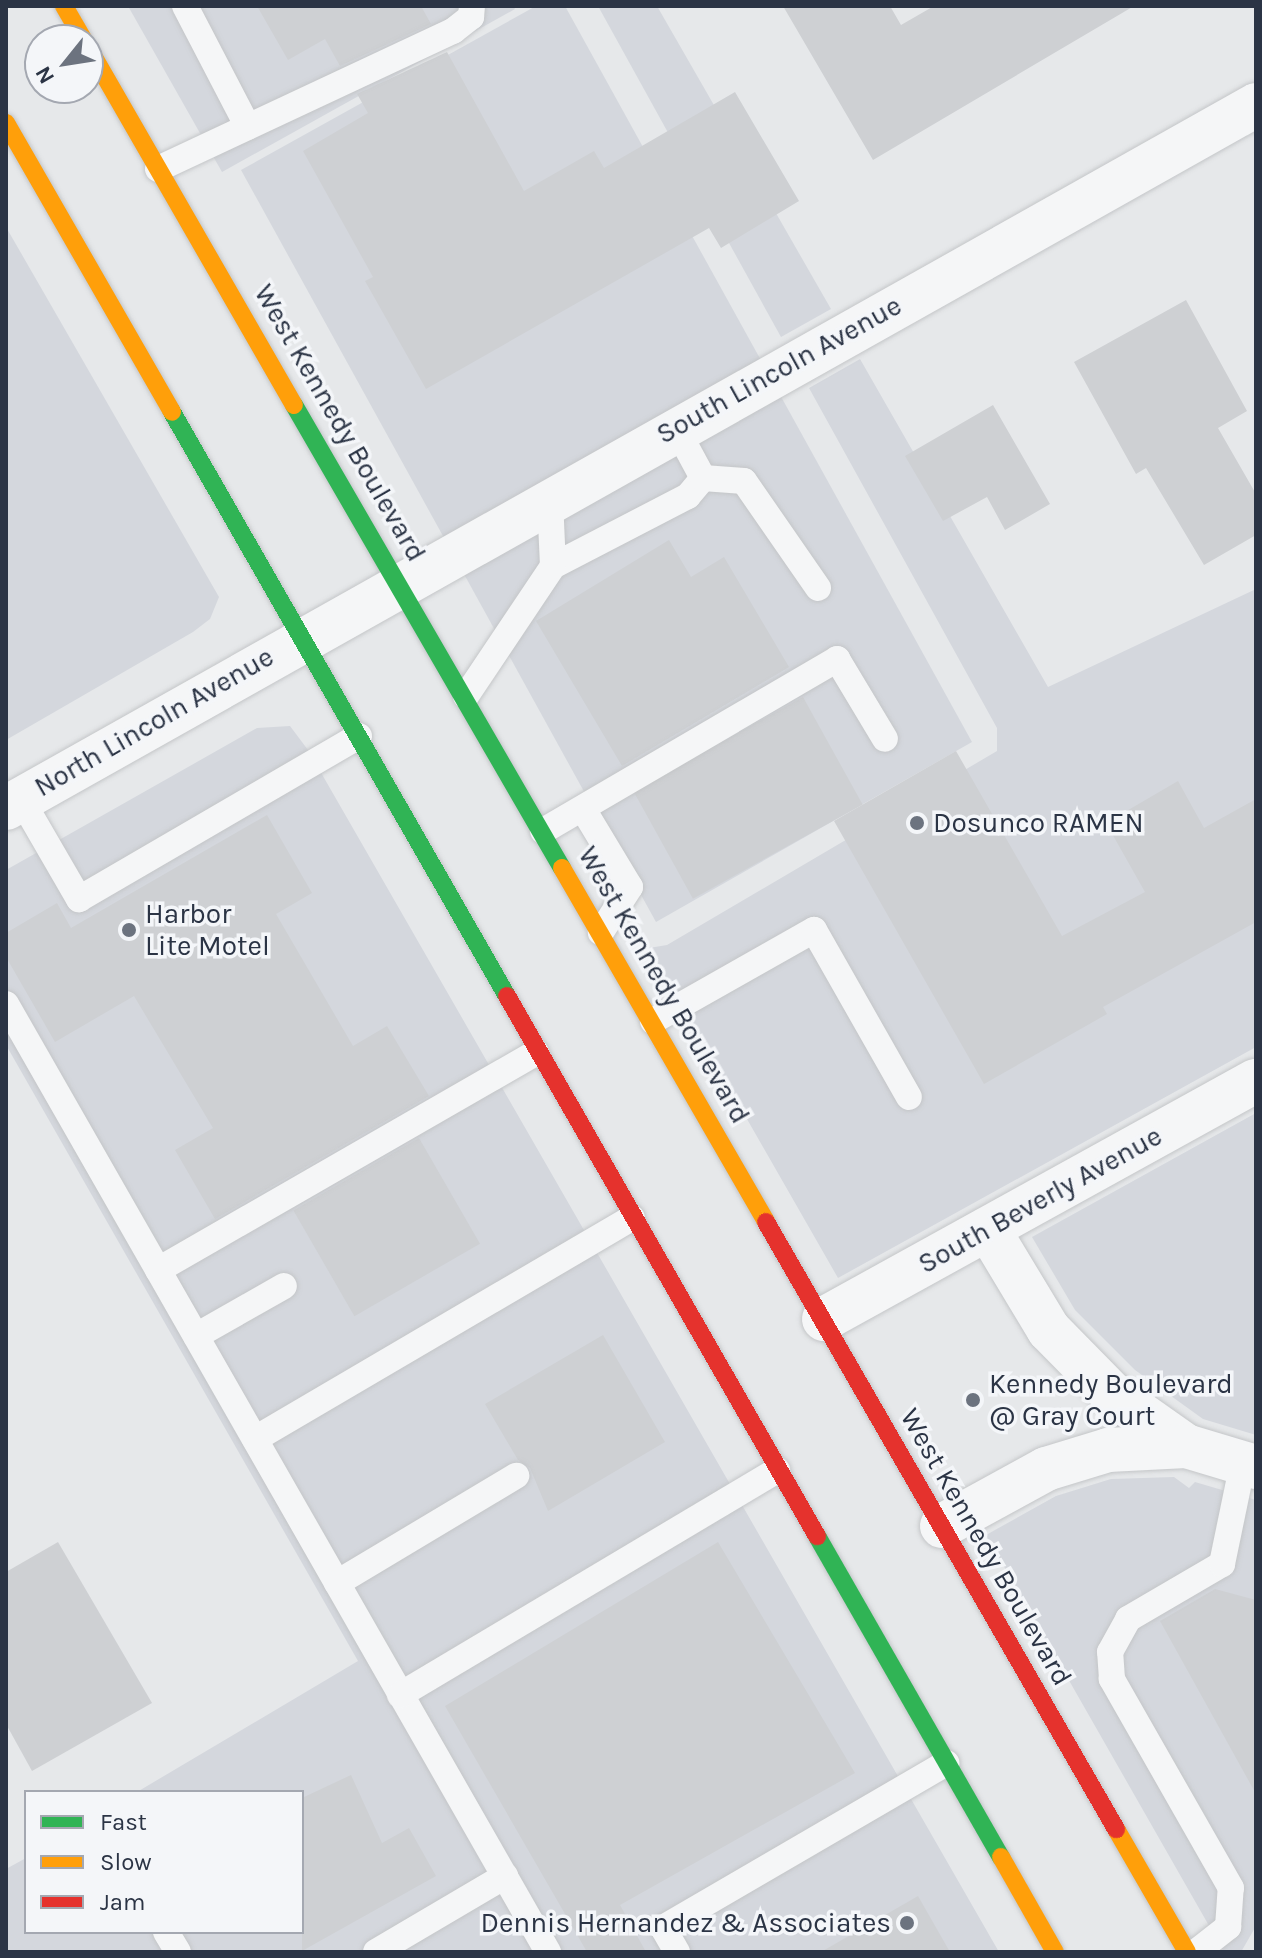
<!DOCTYPE html>
<html>
<head>
<meta charset="utf-8">
<style>
	body { margin:0 }
	#map { position:relative; width:1262px; height:1958px; overflow:hidden; background:#e6e8ea; font-family:Karla,sans-serif }
	div>[style] { position:absolute }
	.built>* { inset:0; background:#d4d7dd }
	.building>* { inset:0; background:#ced0d3; transform-origin:0 0 }
	.roads { filter:drop-shadow(0 0 2px #c4c6c8) drop-shadow(0 0 2px #c4c6c8) }
	.lane>* { height:26px; margin:-13px; padding:0 13px; transform-origin:13px; border-radius:13px; background:#f5f6f7 }
	.street>* { height:44px; margin:-22px; padding:0 22px; transform-origin:22px; border-radius:22px; background:#f5f6f7 }
	.fast>* { height:18px; margin:-9px; padding:0 9px; transform-origin:9px; border-radius:9px; background:#30b455 }
	.slow>* { height:18px; margin:-9px; padding:0 9px; transform-origin:9px; border-radius:9px; background:#ff9f0a }
	.jam>* { height:18px; margin:-9px; padding:0 9px; transform-origin:9px; border-radius:9px; background:#e5322d }
	.dots>* { width:22px; height:22px; translate:-50% -50%; box-sizing:border-box; border:4px solid #f4f6f9; border-radius:50% }
	span { translate:-50% -50%; white-space:nowrap; text-align:center; line-height:1.15; -webkit-text-stroke:7px #f4f6f9; paint-order:stroke }
	.street-label { font-size:28px; color:#2b3445 }
	.poi-label { font-size:28px; color:#2b3445 }
	.left { translate:0 -50%; text-align:left }
	.right { translate:-100% -50%; text-align:right }
	.frame { position:absolute; inset:0; border:8px solid #2b3445; pointer-events:none }
	.legend { position:absolute; left:24px; top:1790px; width:280px; height:144px; box-sizing:border-box; background:#f4f6f9; border:2px solid #a4a8b1; margin:0; padding:10px 14px; list-style:none; font-size:24px; color:#2b3445 }
	.legend li { display:flex; align-items:center; gap:16px; height:40px }
	.legend b { width:40px; border:2px solid #a4a8b1 }
	.north { position:absolute; left:24px; top:24px; width:80px; height:80px; box-sizing:border-box; background:#f4f6f9; border:2px solid #a4a8b1; border-radius:50%; rotate:240deg; font-size:22px; font-weight:700; line-height:32px; text-align:center; color:#2b3445 }
	.north::after { content:''; display:block; margin:auto; width:28px; height:36px; background:#6c737f; clip-path:polygon(50% 0,100% 100%,50% 72%,0 100%) }
</style>
</head>
<body>
<div id="map">
	<div class="built">
		<i style="clip-path:polygon(128px 6px,513px 6px,515px 9px,222px 172px)"></i>
		<i style="clip-path:polygon(536px 6px,565px 6px,972px 742px,656px 922px,241px 170px)"></i>
		<i style="clip-path:polygon(598px 6px,657px 6px,831px 309px,781px 337px)"></i>
		<i style="clip-path:polygon(6px 227px,219px 597px,210px 619px,193px 632px,6px 740px)"></i>
		<i style="clip-path:polygon(860px 359px,1048px 687px,1256px 589px,1256px 1047px,838px 1278px,649px 948px,667px 945px,997px 751px,997px 728px,809px 388px)"></i>
		<i style="clip-path:polygon(290px 726px,308px 750px,999px 1952px,6px 1952px,6px 1869px,26px 1858px,26px 1932px,302px 1932px,302px 1792px,137px 1792px,358px 1661px,6px 1045px,6px 870px,257px 728px)"></i>
		<i style="clip-path:polygon(1256px 1113px,1256px 1435px,1203px 1419px,1135px 1370px,1075px 1310px,1032px 1237px)"></i>
		<i style="clip-path:polygon(1174px 1477px,1189px 1488px,1195px 1482px,1256px 1500px,1256px 1926px,1241px 1952px,1224px 1952px,986px 1535px,1056px 1496px,1111px 1479px)"></i>
	</div>
	<div class="building">
		<i style="clip-path:polygon(257px 6px,421px 6px,431px 24px,340px 66px,325px 39px,288px 60px)"></i>
		<i style="clip-path:polygon(783px 6px,890px 6px,901px 25px,934px 6px,1134px 6px,873px 160px)"></i>
		<i style="clip-path:polygon(447px 52px,524px 191px,594px 151px,604px 168px,735px 92px,799px 201px,721px 248px,709px 228px,426px 389px,365px 281px,373px 277px,303px 151px,368px 113px,357px 94px)"></i>
		<i style="clip-path:polygon(1186px 300px,1247px 411px,1218px 428px,1256px 494px,1256px 535px,1204px 565px,1146px 468px,1136px 474px,1074px 362px)"></i>
		<i style="clip-path:polygon(993px 405px,1050px 504px,1005px 530px,987px 497px,943px 521px,905px 456px)"></i>
		<i style="clip-path:polygon(669px 540px,691px 577px,724px 557px,789px 667px,622px 766px,536px 621px)"></i>
		<i style="left:803px;top:697px;width:123px;height:194px;rotate:61deg"></i>
		<i style="clip-path:polygon(956px 751px,1062px 936px,1145px 892px,1106px 823px,1178px 781px,1204px 828px,1256px 799px,1256px 922px,1103px 1007px,1107px 1014px,984px 1084px,834px 821px)"></i>
		<i style="clip-path:polygon(267px 815px,312px 893px,276px 914px,353px 1046px,387px 1026px,429px 1096px,215px 1219px,175px 1150px,213px 1128px,134px 996px,55px 1042px,6px 957px,6px 933px,57px 903px,71px 928px)"></i>
		<i style="left:419px;top:1138px;width:122px;height:145px;rotate:60deg"></i>
		<i style="clip-path:polygon(603px 1335px,665px 1442px,548px 1511px,530px 1468px,518px 1460px,485px 1404px)"></i>
		<i style="clip-path:polygon(58px 1542px,152px 1703px,32px 1771px,6px 1724px,6px 1572px)"></i>
		<i style="clip-path:polygon(718px 1542px,855px 1773px,620px 1905px,646px 1952px,587px 1952px,445px 1706px)"></i>
		<i style="clip-path:polygon(1215px 1589px,1256px 1600px,1256px 1794px,1160px 1621px)"></i>
		<i style="clip-path:polygon(351px 1775px,382px 1843px,409px 1828px,436px 1876px,302px 1951px,302px 1798px)"></i>
		<i style="clip-path:polygon(918px 1896px,950px 1952px,821px 1952px)"></i>
	</div>
	<div class="roads">
		<div class="lane">
			<i style="left:185px;top:6px;width:136px;rotate:62.5deg"></i>
			<i style="left:158px;top:169px;width:326px;rotate:-25.1deg"></i>
			<i style="left:453px;top:31px;width:23px;rotate:-38deg"></i>
			<i style="left:471px;top:17px;width:11px;rotate:-85deg"></i>
			<i style="left:703px;top:478px;width:41px;rotate:4.2deg"></i>
			<i style="left:744px;top:481px;width:130px;rotate:55.3deg"></i>
			<i style="left:553px;top:566px;width:152px;rotate:-27.4deg"></i>
			<i style="left:688px;top:496px;width:23px;rotate:-50deg"></i>
			<i style="left:703px;top:478px;width:57px;rotate:-118.4deg"></i>
			<i style="left:466px;top:696px;width:156px;rotate:-56.2deg"></i>
			<i style="left:553px;top:566px;width:67px;rotate:-92.6deg"></i>
			<i style="left:21px;top:799px;width:116px;rotate:59.9deg"></i>
			<i style="left:79px;top:899px;width:324px;rotate:-30.2deg"></i>
			<i style="left:583px;top:809px;width:91px;rotate:58.9deg"></i>
			<i style="left:630px;top:887px;width:54px;rotate:122.8deg"></i>
			<i style="left:543px;top:831px;width:341px;rotate:-30.3deg"></i>
			<i style="left:837px;top:659px;width:93px;rotate:59deg"></i>
			<i style="left:6px;top:1004px;width:1092px;rotate:60.24deg"></i>
			<i style="left:653px;top:1021px;width:185px;rotate:-29.5deg"></i>
			<i style="left:814px;top:930px;width:192px;rotate:60.4deg"></i>
			<i style="left:158px;top:1270px;width:436px;rotate:-29.9deg"></i>
			<i style="left:196px;top:1336px;width:101px;rotate:-29.6deg"></i>
			<i style="left:255px;top:1439px;width:437px;rotate:-30.4deg"></i>
			<i style="left:337px;top:1583px;width:209px;rotate:-30.9deg"></i>
			<i style="left:400px;top:1695px;width:439px;rotate:-30.8deg"></i>
			<i style="left:166px;top:1932px;width:23px;rotate:59deg"></i>
			<i style="left:376px;top:1952px;width:150px;rotate:-30.5deg"></i>
			<i style="left:677px;top:1952px;width:28px;rotate:-120deg"></i>
			<i style="left:663px;top:1928px;width:328px;rotate:-30.2deg"></i>
			<i style="left:1196px;top:1952px;width:41px;rotate:-38deg"></i>
			<i style="left:1228px;top:1927px;width:39px;rotate:-86deg"></i>
			<i style="left:1231px;top:1888px;width:241px;rotate:-119.7deg"></i>
			<i style="left:1112px;top:1679px;width:27px;rotate:-94deg"></i>
			<i style="left:1110px;top:1652px;width:38px;rotate:-61deg"></i>
			<i style="left:1128px;top:1619px;width:109px;rotate:-30.3deg"></i>
			<i style="left:1222px;top:1564px;width:103px;rotate:-78.3deg"></i>
		</div>
		<div class="street">
			<i style="left:6px;top:808px;width:1434px;rotate:-29.35deg"></i>
			<i style="left:988px;top:1229px;width:118px;rotate:58.9deg"></i>
			<i style="left:1049px;top:1330px;width:90px;rotate:45.5deg"></i>
			<i style="left:1112px;top:1394px;width:90px;rotate:35.1deg"></i>
			<i style="left:824px;top:1319px;width:493px;rotate:-28.9deg"></i>
			<i style="left:942px;top:1526px;width:119px;rotate:-28.7deg"></i>
			<i style="left:1046px;top:1469px;width:65px;rotate:-17deg"></i>
			<i style="left:1108px;top:1450px;width:78px;rotate:-2.9deg"></i>
			<i style="left:1186px;top:1446px;width:73px;rotate:16.7deg"></i>
		</div>
		<div class="fast">
			<i style="left:294px;top:405px;width:535px;rotate:59.94deg"></i>
			<i style="left:172px;top:412px;width:673px;rotate:60.16deg"></i>
			<i style="left:817px;top:1536px;width:370px;rotate:60.2deg"></i>
		</div>
		<div class="slow">
			<i style="left:64px;top:6px;width:39px;rotate:60deg"></i>
			<i style="left:88px;top:47px;width:413px;rotate:60.1deg"></i>
			<i style="left:6px;top:123px;width:333px;rotate:60.1deg"></i>
			<i style="left:562px;top:868px;width:409px;rotate:60deg"></i>
			<i style="left:1116px;top:1829px;width:142px;rotate:60deg"></i>
			<i style="left:1001px;top:1857px;width:109px;rotate:60.4deg"></i>
		</div>
		<div class="jam">
			<i style="left:507px;top:996px;width:623px;rotate:60.14deg"></i>
			<i style="left:766px;top:1222px;width:701px;rotate:60.03deg"></i>
		</div>
	</div>
	<div class="dots">
		<i style="left:917px;top:823px;background:#6c737f"></i>
		<i style="left:129px;top:930px;background:#6c737f"></i>
		<i style="left:973px;top:1400px;background:#6c737f"></i>
		<i style="left:907px;top:1923px;background:#6c737f"></i>
	</div>
	<div class="street-label">
		<span style="left:779px;top:370px;rotate:-29deg">South Lincoln Avenue</span>
		<span style="left:340px;top:423px;rotate:60deg">West Kennedy Boulevard</span>
		<span style="left:154px;top:722px;rotate:-30deg">North Lincoln Avenue</span>
		<span style="left:664px;top:985px;rotate:60deg">West Kennedy Boulevard</span>
		<span style="left:1040px;top:1200px;rotate:-29deg">South Beverly Avenue</span>
		<span style="left:986px;top:1547px;rotate:60deg">West Kennedy Boulevard</span>
	</div>
	<div class="poi-label">
		<span class="left" style="left:933px;top:823px">Dosunco RAMEN</span>
		<span class="left" style="left:145px;top:930px">Harbor<br>Lite Motel</span>
		<span class="left" style="left:989px;top:1400px">Kennedy Boulevard<br>@ Gray Court</span>
		<span class="right" style="left:891px;top:1923px">Dennis Hernandez &amp; Associates</span>
	</div>
	<div class="frame"></div>
	<ul class="legend">
	<li><b style="height:10px;background:#30b455"></b>Fast</li>
	<li><b style="height:10px;background:#ff9f0a"></b>Slow</li>
	<li><b style="height:10px;background:#e5322d"></b>Jam</li>
	</ul>
	<div class="north">N</div>
</div>
</body>
</html>
